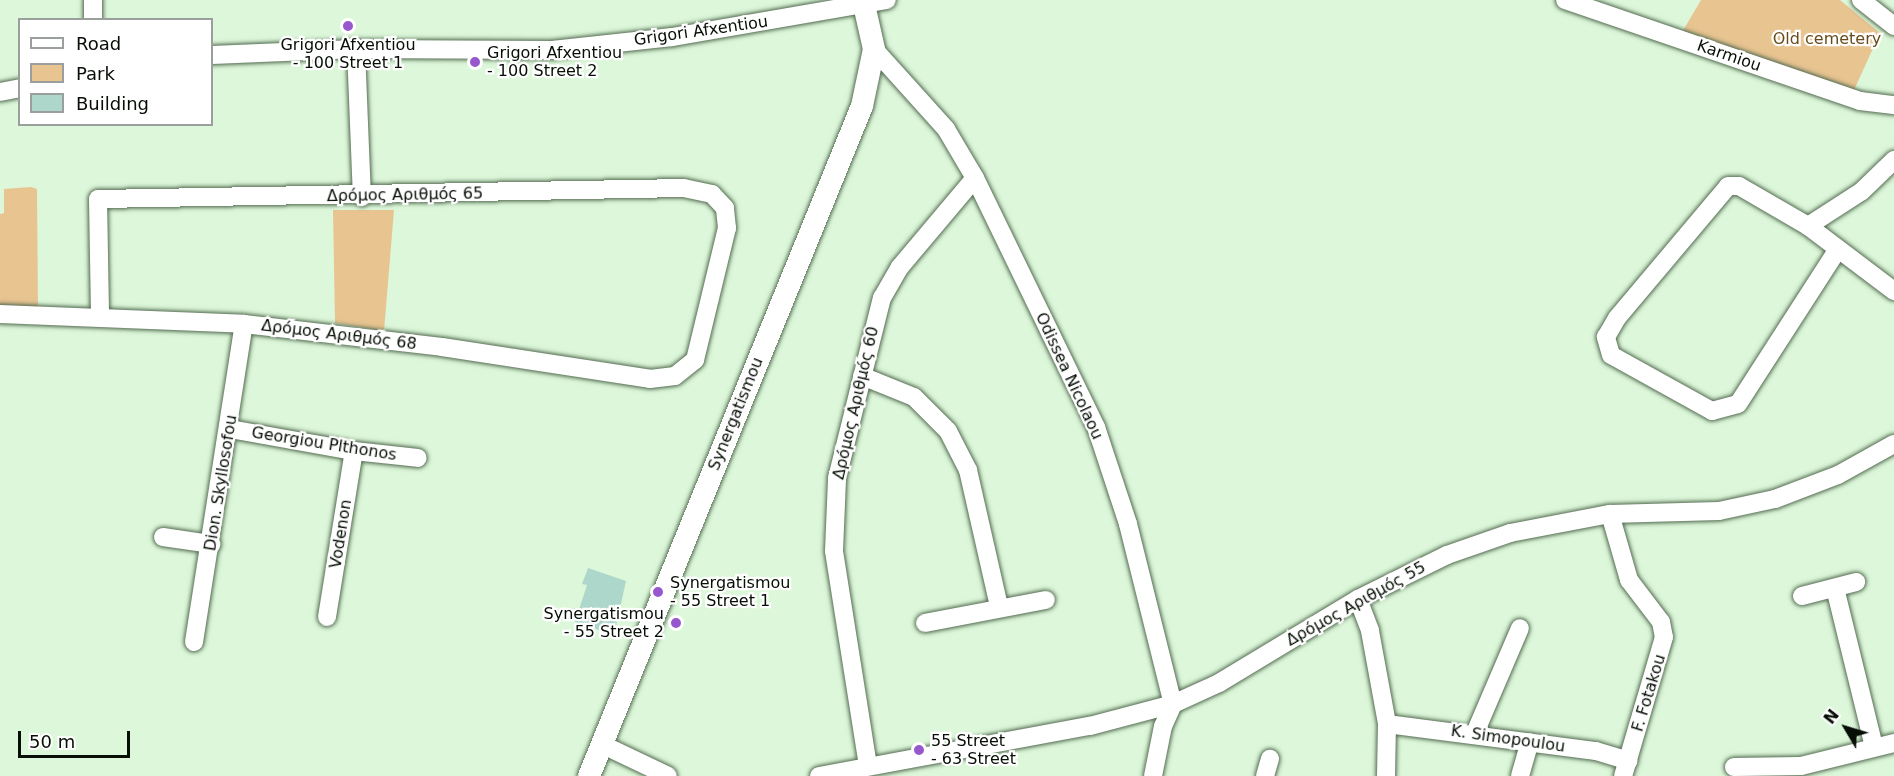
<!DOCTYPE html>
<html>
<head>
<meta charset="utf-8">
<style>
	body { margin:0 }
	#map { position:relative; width:1894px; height:776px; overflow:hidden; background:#dcf7d9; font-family:"DejaVu Sans",sans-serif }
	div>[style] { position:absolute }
	.green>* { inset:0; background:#e8c490 }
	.building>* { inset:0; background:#acd7ca }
	.roads { filter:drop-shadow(0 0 2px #546c52) drop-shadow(0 0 2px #546c52) }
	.minor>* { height:18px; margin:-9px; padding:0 9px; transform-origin:9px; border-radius:9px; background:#fff }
	.major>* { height:22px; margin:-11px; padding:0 11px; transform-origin:11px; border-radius:11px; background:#fff }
	.dots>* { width:16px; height:16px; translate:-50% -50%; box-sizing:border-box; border:3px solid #fff; border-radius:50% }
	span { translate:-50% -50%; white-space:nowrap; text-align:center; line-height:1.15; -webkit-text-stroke:4.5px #fff; paint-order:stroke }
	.street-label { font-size:16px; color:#060e05 }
	.park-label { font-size:16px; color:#684b1c }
	.poi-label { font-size:16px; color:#060e05 }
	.left { translate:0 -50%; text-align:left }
	.right { translate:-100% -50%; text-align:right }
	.legend { position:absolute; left:18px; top:18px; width:195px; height:108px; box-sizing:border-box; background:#fff; border:2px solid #9b9f9b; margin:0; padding:8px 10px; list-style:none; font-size:18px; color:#060e05 }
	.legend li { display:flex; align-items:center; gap:12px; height:30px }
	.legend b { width:30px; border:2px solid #9b9f9b }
	.north { position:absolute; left:1816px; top:698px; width:60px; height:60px; -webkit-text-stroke:4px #fff; paint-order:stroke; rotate:308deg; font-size:16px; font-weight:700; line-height:24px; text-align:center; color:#060e05 }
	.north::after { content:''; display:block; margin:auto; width:21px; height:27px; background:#060e05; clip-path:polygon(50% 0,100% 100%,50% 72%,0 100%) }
	.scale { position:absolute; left:18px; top:731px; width:112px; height:27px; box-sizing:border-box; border:3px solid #060e05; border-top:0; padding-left:8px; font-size:18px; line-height:21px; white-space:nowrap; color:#060e05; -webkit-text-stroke:4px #fff; paint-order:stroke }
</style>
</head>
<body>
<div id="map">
	<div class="green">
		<i style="clip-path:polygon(1701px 0,1840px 0,1880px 33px,1854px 90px,1681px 34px)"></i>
		<i style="clip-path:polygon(31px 187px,37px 189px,38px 310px,0 308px,0 214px,4px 213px,4px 189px)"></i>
		<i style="clip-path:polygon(333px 210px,394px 210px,384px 331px,335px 323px)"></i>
	</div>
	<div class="building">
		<i style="clip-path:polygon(588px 568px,626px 581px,614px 635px,575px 622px,587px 585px,582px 584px)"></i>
	</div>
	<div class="roads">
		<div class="minor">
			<i style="left:1565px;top:0;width:312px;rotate:18.9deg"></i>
			<i style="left:1860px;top:101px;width:34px;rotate:7deg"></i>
			<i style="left:1861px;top:0;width:42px;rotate:38.2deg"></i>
			<i style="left:93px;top:20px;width:20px;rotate:-90deg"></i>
			<i style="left:356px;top:49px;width:148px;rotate:87.7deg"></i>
			<i style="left:874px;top:49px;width:108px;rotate:48deg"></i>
			<i style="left:946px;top:129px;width:57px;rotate:59.4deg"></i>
			<i style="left:975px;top:178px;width:277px;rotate:64.1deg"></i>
			<i style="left:1096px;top:427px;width:102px;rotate:71.7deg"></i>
			<i style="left:1128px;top:524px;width:186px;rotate:76deg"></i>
			<i style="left:1173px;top:704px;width:24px;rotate:114deg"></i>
			<i style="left:1163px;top:726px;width:51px;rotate:101.3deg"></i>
			<i style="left:212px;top:55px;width:144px;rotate:-2.4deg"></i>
			<i style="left:356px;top:49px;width:196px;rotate:0.3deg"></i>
			<i style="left:552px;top:50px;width:121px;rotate:-6.2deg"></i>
			<i style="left:672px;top:37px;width:218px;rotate:-9.8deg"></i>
			<i style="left:0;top:92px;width:20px;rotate:-11deg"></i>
			<i style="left:1808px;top:226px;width:64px;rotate:-32.9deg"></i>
			<i style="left:1862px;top:191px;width:45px;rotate:-44.1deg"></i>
			<i style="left:1838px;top:249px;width:184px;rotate:122.8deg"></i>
			<i style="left:1738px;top:404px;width:27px;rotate:165deg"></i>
			<i style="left:1712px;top:411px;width:115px;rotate:-151deg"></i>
			<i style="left:1611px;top:355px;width:19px;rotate:-106deg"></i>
			<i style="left:1606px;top:337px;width:22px;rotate:-60deg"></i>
			<i style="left:1617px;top:318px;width:172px;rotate:-49.9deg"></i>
			<i style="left:1728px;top:186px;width:11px"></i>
			<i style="left:1739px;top:186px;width:80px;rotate:30.1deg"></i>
			<i style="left:1808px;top:226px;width:108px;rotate:37.1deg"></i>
			<i style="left:0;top:314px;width:244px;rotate:2.3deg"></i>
			<i style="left:244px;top:324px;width:199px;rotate:6.6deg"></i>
			<i style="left:442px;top:347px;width:210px;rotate:8.7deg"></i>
			<i style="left:650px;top:379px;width:25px;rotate:-7deg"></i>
			<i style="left:675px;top:376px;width:26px;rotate:-39deg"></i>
			<i style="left:695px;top:360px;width:136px;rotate:-76.4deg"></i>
			<i style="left:727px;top:228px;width:20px;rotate:-96deg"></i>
			<i style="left:725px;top:208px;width:19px;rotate:-133deg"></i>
			<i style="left:712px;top:194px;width:29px;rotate:-168deg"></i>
			<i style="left:684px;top:188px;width:586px;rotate:178.92deg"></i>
			<i style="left:98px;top:199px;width:118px;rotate:89deg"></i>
			<i style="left:862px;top:376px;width:56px;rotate:22deg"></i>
			<i style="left:914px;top:397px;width:48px;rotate:45deg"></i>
			<i style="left:948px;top:431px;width:44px;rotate:62.9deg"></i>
			<i style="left:968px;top:470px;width:140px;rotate:77.2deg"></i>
			<i style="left:230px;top:429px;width:126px;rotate:10.1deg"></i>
			<i style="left:354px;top:451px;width:64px;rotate:6.2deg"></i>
			<i style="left:1610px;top:514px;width:69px;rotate:73.9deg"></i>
			<i style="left:1629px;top:580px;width:53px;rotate:52.7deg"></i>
			<i style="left:1661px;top:622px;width:15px;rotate:79deg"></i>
			<i style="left:1664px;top:637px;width:145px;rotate:106.4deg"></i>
			<i style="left:163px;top:537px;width:49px;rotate:8.3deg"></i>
			<i style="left:1835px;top:588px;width:164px;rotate:76.2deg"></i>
			<i style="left:1802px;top:596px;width:56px;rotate:-14.5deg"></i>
			<i style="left:1358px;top:599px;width:34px;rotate:69deg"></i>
			<i style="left:1370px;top:631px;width:95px;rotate:79.6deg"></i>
			<i style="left:1387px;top:724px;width:52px;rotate:91.1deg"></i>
			<i style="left:327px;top:617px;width:168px;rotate:-80.8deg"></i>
			<i style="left:925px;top:623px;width:123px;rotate:-10.8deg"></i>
			<i style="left:194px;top:642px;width:322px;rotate:-81.1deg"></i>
			<i style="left:1387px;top:724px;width:211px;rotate:7.4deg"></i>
			<i style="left:1596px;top:751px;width:34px;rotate:17deg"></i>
			<i style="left:1475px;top:733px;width:114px;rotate:-66.8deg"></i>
			<i style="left:601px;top:744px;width:74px;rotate:25.5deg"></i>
			<i style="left:868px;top:766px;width:218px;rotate:-99deg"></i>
			<i style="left:834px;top:551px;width:73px;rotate:-87.6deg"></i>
			<i style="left:837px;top:478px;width:186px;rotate:-76deg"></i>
			<i style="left:882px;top:298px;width:36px;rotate:-60deg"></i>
			<i style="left:900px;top:267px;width:116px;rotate:-49.9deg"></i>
			<i style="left:1734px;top:767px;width:67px;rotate:-0.9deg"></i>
			<i style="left:1801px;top:766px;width:96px;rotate:-13.9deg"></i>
			<i style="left:819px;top:776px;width:276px;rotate:-10.5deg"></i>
			<i style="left:1090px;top:726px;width:86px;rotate:-14.8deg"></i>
			<i style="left:1173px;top:704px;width:51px;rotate:-24.5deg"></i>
			<i style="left:1219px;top:683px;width:162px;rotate:-31.1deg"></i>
			<i style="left:1358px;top:599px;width:99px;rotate:-26.3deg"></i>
			<i style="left:1447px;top:555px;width:67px;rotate:-19.2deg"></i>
			<i style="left:1510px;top:533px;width:102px;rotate:-10.8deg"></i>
			<i style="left:1610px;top:514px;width:109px;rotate:-1.6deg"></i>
			<i style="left:1719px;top:511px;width:57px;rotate:-12.1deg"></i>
			<i style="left:1775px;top:499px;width:67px;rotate:-20.9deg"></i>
			<i style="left:1838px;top:475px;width:64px;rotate:-29deg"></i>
			<i style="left:1265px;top:776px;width:18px;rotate:-74deg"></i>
			<i style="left:1520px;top:776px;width:35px;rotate:-74deg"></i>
		</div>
		<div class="major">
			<i style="left:589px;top:776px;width:723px;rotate:-67.83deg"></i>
			<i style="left:862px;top:106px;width:58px;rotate:-78.1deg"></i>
			<i style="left:874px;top:49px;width:50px;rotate:-102.7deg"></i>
		</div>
	</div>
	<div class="dots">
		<i style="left:348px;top:26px;background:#9758ce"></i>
		<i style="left:475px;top:62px;background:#9758ce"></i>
		<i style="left:658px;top:592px;background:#9758ce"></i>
		<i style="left:676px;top:623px;background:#9758ce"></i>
		<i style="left:919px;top:750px;background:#9758ce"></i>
	</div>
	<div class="street-label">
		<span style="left:701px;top:31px;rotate:-8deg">Grigori Afxentiou</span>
		<span style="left:1729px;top:56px;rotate:19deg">Karmiou</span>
		<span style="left:405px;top:195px;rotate:-1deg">Δρόμος Αριθμός 65</span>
		<span style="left:339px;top:335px;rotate:7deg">Δρόμος Αριθμός 68</span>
		<span style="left:1069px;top:376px;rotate:65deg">Odissea Nicolaou</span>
		<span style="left:856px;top:403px;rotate:-77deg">Δρόμος Αριθμός 60</span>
		<span style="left:736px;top:414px;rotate:-68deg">Synergatismou</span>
		<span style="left:324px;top:444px;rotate:9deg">Georgiou Plthonos</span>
		<span style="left:221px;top:483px;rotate:-81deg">Dion. Skyllosofou</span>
		<span style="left:341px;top:534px;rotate:-81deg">Vodenon</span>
		<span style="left:1356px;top:604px;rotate:-29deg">Δρόμος Αριθμός 55</span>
		<span style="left:1649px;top:693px;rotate:-73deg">F. Fotakou</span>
		<span style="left:1508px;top:739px;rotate:8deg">K. Simopoulou</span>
	</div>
	<div class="park-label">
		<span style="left:1827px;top:39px">Old cemetery</span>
	</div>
	<div class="poi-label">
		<span style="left:348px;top:54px">Grigori Afxentiou<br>- 100 Street 1</span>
		<span class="left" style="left:487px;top:62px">Grigori Afxentiou<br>- 100 Street 2</span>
		<span class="left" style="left:670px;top:592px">Synergatismou<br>- 55 Street 1</span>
		<span class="right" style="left:664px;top:623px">Synergatismou<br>- 55 Street 2</span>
		<span class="left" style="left:931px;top:750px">55 Street<br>- 63 Street</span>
	</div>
	<ul class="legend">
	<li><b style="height:8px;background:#fff"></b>Road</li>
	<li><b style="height:16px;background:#e8c490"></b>Park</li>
	<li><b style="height:16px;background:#acd7ca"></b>Building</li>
	</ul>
	<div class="north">N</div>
	<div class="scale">50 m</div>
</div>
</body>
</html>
